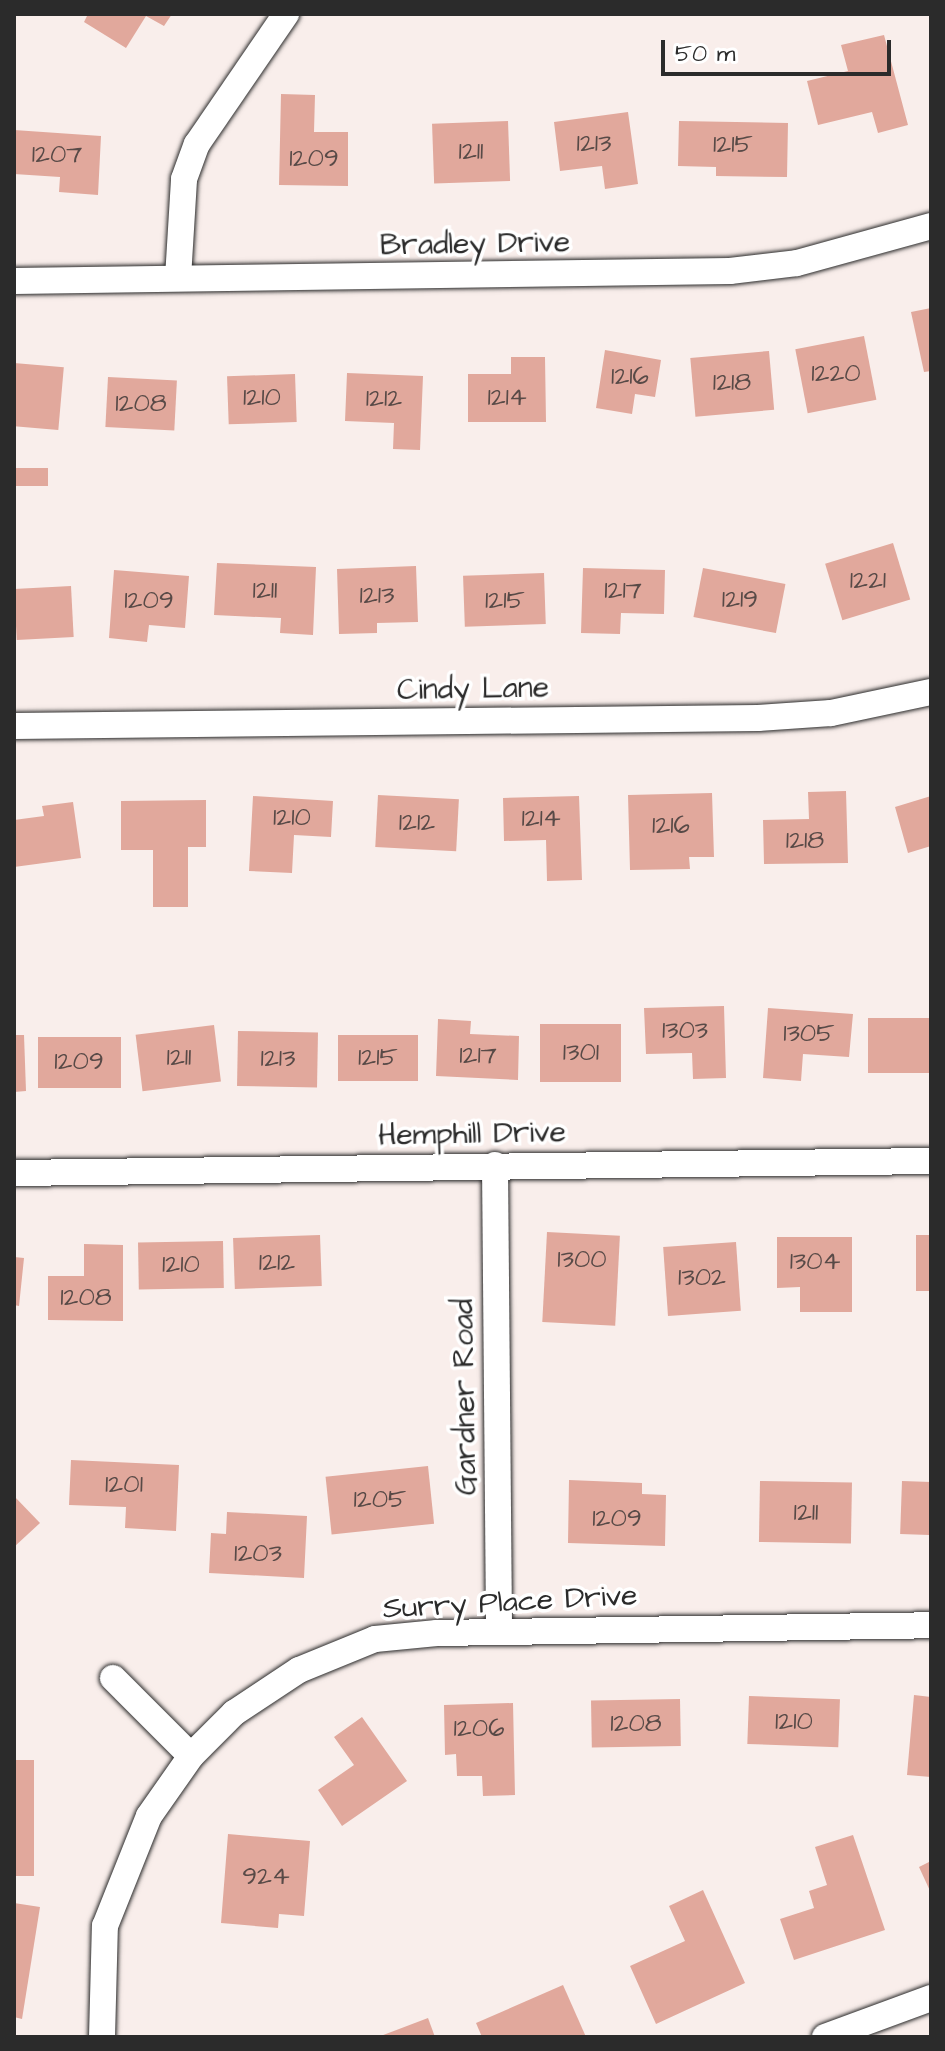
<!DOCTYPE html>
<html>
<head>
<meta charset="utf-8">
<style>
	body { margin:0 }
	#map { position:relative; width:945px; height:2051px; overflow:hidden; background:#f9eeeb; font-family:"Architects Daughter",sans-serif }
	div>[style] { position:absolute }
	.building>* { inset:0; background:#e1a89c; transform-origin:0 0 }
	.roads { filter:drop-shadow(0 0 2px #2b2b2b) drop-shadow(0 0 2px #2b2b2b) }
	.minor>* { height:26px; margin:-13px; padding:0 13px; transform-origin:13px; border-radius:13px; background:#fff }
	span { translate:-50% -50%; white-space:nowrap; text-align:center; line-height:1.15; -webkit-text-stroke:7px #fff; paint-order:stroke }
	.number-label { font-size:26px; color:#584a47 }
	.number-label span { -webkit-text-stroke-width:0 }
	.street-label { font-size:30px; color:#2b2b2b }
	.frame { position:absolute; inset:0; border:16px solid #2b2b2b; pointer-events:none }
	.scale { position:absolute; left:661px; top:40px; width:230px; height:36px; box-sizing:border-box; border:4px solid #2b2b2b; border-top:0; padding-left:10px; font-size:24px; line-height:28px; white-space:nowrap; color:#2b2b2b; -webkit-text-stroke:6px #fff; paint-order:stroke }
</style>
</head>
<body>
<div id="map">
	<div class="building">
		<i style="clip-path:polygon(88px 14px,172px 14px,164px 26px,146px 16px,126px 48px,84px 22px)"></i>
		<i style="clip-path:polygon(884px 35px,908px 125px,878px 133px,872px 112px,818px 125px,807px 81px,848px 71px,841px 45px)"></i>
		<i style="clip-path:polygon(281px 94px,315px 95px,314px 132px,348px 132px,348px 186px,279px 185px)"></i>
		<i style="clip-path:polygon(628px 112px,638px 184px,605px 189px,602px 166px,560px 171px,554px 122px)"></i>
		<i style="left:508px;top:121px;width:60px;height:76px;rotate:88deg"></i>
		<i style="clip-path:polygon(679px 121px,788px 123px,787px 177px,716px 176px,716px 167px,678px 166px)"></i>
		<i style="clip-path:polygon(14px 130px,101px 136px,98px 195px,59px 192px,60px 177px,14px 174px)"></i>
		<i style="clip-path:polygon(931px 308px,931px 371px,924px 372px,911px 312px)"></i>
		<i style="left:864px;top:336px;width:65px;height:70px;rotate:79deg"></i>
		<i style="clip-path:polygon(605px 350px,661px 360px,655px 397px,635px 394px,632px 414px,596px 408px)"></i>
		<i style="left:769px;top:351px;width:59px;height:79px;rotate:85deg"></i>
		<i style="clip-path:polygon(511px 357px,545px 357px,546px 422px,468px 422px,468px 374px,511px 374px)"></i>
		<i style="left:14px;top:363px;width:50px;height:63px;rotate:5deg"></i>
		<i style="clip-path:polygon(347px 373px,423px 376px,420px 450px,393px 449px,394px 423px,345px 421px)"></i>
		<i style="left:295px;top:374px;width:48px;height:68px;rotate:88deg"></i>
		<i style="left:108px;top:377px;width:69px;height:50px;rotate:3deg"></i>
		<i style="left:14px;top:468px;width:34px;height:18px"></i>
		<i style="left:893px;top:543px;width:59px;height:71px;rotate:73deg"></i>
		<i style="clip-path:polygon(217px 563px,316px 567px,313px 635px,280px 633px,281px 618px,214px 615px)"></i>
		<i style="clip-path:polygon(416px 566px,418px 622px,377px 623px,377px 633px,339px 634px,337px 569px)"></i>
		<i style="clip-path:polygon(583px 568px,665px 570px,664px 614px,621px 613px,620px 634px,581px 633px)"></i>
		<i style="left:703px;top:568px;width:84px;height:50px;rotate:11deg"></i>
		<i style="clip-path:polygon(114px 570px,189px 576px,185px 628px,149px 625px,147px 642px,109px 638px)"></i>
		<i style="left:544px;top:573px;width:51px;height:81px;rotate:88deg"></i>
		<i style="left:71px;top:586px;width:51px;height:57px;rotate:87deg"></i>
		<i style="clip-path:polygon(846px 791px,848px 863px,764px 864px,763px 820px,809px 819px,808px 792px)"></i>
		<i style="clip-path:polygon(712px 793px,714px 857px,689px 857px,690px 869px,630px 870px,628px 795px)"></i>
		<i style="left:378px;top:795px;width:81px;height:52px;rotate:3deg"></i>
		<i style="clip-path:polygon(253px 796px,333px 801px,331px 837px,294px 835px,292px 873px,249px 871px)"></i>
		<i style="clip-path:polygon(579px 796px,582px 880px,547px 881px,546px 840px,504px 841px,503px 798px)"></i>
		<i style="clip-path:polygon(931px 796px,931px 846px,908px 853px,895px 807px)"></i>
		<i style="clip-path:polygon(206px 800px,206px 847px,188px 847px,188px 907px,153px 907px,153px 850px,121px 850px,121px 801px)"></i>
		<i style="clip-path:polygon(73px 802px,81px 858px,14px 867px,14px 820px,44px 816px,42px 806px)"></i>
		<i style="clip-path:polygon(724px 1006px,726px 1078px,693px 1079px,692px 1053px,646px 1054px,644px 1008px)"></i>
		<i style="clip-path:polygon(768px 1008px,853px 1014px,849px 1057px,803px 1054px,801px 1081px,763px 1078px)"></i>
		<i style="left:931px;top:1018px;width:55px;height:63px;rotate:90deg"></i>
		<i style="clip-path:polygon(438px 1019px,471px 1021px,470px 1034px,519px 1036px,518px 1080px,436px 1076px)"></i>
		<i style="left:540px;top:1024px;width:81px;height:58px"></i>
		<i style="left:214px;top:1025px;width:57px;height:79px;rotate:83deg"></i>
		<i style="left:238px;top:1031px;width:80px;height:55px;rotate:1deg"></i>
		<i style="clip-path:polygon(14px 1035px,24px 1035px,26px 1091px,14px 1092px)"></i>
		<i style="left:338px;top:1035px;width:80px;height:46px"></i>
		<i style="left:38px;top:1037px;width:83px;height:51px"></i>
		<i style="left:547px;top:1232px;width:73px;height:90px;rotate:3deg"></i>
		<i style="left:320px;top:1235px;width:51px;height:87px;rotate:88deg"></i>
		<i style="left:916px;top:1235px;width:15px;height:56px"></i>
		<i style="clip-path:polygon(777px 1237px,852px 1237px,852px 1312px,800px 1312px,800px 1287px,777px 1288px)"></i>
		<i style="left:223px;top:1241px;width:47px;height:85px;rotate:89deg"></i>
		<i style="left:736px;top:1242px;width:69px;height:73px;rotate:86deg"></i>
		<i style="clip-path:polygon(84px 1244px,123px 1245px,123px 1321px,48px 1320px,48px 1276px,84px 1276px)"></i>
		<i style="clip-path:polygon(14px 1257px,24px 1258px,19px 1306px,14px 1305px)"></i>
		<i style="clip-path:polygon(71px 1460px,179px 1465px,176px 1531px,125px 1528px,126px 1507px,69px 1505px)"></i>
		<i style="left:428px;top:1466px;width:58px;height:103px;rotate:84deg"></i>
		<i style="clip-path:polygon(569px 1480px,642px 1483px,642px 1494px,666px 1495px,665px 1546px,568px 1543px)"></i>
		<i style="left:760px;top:1481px;width:92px;height:61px;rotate:1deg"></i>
		<i style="left:902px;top:1481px;width:29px;height:53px;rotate:2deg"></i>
		<i style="clip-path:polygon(14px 1496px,40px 1523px,14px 1547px)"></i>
		<i style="clip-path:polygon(227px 1512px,307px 1516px,304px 1578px,209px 1573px,211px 1533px,226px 1534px)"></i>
		<i style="clip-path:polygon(914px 1695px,931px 1697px,931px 1777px,907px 1775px)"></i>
		<i style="left:749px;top:1696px;width:91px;height:48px;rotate:2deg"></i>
		<i style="left:680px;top:1699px;width:47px;height:89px;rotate:89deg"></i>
		<i style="clip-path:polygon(513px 1703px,515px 1795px,483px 1796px,482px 1776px,457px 1776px,456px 1754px,445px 1755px,444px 1705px)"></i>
		<i style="clip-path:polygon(362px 1717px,407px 1781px,342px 1826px,318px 1790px,354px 1765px,334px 1737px)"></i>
		<i style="left:14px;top:1760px;width:20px;height:116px"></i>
		<i style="clip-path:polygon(228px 1834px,310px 1841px,304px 1916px,279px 1914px,278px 1928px,221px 1923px)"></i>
		<i style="clip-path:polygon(853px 1835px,885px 1930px,794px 1960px,780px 1919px,814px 1908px,809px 1891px,827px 1885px,815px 1847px)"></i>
		<i style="clip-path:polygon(931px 1861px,931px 1893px,919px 1867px)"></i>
		<i style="clip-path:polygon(703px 1890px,745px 1983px,656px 2024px,630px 1966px,685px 1941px,669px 1906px)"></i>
		<i style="clip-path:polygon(14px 1903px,40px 1907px,22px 2019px,14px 2017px)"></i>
		<i style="clip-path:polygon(563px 1985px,586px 2037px,482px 2037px,476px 2023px)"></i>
		<i style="clip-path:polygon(428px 2018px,435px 2037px,378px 2037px)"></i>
	</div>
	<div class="roads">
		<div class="minor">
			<i style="left:178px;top:278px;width:99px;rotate:-86.5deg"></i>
			<i style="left:184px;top:179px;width:37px;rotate:-70deg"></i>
			<i style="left:197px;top:144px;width:158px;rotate:-55.6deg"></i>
			<i style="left:14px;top:281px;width:716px;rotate:-0.8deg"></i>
			<i style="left:730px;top:271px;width:67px;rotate:-6.8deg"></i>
			<i style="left:797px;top:263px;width:139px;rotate:-15.4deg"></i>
			<i style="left:14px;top:726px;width:744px;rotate:-0.62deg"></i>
			<i style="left:758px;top:718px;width:73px;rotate:-3.9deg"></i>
			<i style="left:831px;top:713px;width:102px;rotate:-11.9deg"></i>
			<i style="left:495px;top:1165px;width:464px;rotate:89.5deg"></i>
			<i style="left:14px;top:1173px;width:917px;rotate:-0.75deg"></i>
			<i style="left:113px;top:1678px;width:110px;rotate:45deg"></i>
			<i style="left:102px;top:2037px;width:111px;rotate:-88.5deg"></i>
			<i style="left:105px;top:1926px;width:118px;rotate:-68.2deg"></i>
			<i style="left:149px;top:1816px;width:73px;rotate:-55deg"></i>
			<i style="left:191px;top:1756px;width:61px;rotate:-45deg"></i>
			<i style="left:234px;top:1713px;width:78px;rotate:-33.5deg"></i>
			<i style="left:299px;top:1670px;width:82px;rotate:-22.2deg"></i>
			<i style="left:375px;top:1639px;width:62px;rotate:-5.5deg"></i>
			<i style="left:437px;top:1633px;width:494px;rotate:-0.9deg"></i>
			<i style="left:825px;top:2037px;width:113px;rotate:-20.2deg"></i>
		</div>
	</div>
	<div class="number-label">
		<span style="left:594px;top:144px">1213</span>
		<span style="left:733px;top:145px">1215</span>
		<span style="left:471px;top:152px">1211</span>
		<span style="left:57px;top:155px">1207</span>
		<span style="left:314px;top:159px">1209</span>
		<span style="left:836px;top:374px">1220</span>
		<span style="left:630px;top:377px">1216</span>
		<span style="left:732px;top:383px">1218</span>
		<span style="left:262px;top:398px">1210</span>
		<span style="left:507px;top:398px">1214</span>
		<span style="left:384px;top:399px">1212</span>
		<span style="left:141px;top:404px">1208</span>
		<span style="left:868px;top:581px">1221</span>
		<span style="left:265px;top:591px">1211</span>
		<span style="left:623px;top:591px">1217</span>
		<span style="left:377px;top:596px">1213</span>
		<span style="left:740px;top:600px">1219</span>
		<span style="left:149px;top:601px">1209</span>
		<span style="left:505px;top:601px">1215</span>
		<span style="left:292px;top:818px">1210</span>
		<span style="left:541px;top:819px">1214</span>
		<span style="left:417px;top:823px">1212</span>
		<span style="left:671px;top:826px">1216</span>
		<span style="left:805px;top:841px">1218</span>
		<span style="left:685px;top:1031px">1303</span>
		<span style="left:809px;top:1034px">1305</span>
		<span style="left:581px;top:1053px">1301</span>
		<span style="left:478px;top:1056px">1217</span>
		<span style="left:179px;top:1058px">1211</span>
		<span style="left:378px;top:1058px">1215</span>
		<span style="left:278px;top:1059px">1213</span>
		<span style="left:79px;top:1062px">1209</span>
		<span style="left:582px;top:1260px">1300</span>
		<span style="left:815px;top:1262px">1304</span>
		<span style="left:277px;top:1263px">1212</span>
		<span style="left:181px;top:1265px">1210</span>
		<span style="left:702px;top:1278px">1302</span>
		<span style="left:86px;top:1298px">1208</span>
		<span style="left:124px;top:1485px">1201</span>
		<span style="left:380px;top:1500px">1205</span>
		<span style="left:806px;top:1513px">1211</span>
		<span style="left:617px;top:1519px">1209</span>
		<span style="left:258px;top:1554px">1203</span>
		<span style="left:794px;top:1722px">1210</span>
		<span style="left:636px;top:1724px">1208</span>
		<span style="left:479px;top:1729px">1206</span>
		<span style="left:266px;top:1877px">924</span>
	</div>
	<div class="street-label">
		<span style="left:475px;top:244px;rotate:-1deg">Bradley Drive</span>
		<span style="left:473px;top:689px;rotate:-1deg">Cindy Lane</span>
		<span style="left:472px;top:1134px;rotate:-1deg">Hemphill Drive</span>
		<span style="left:465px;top:1397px;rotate:-91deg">Gardner Road</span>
		<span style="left:510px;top:1602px;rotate:-3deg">Surry Place Drive</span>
	</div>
	<div class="frame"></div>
	<div class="scale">50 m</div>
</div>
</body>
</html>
